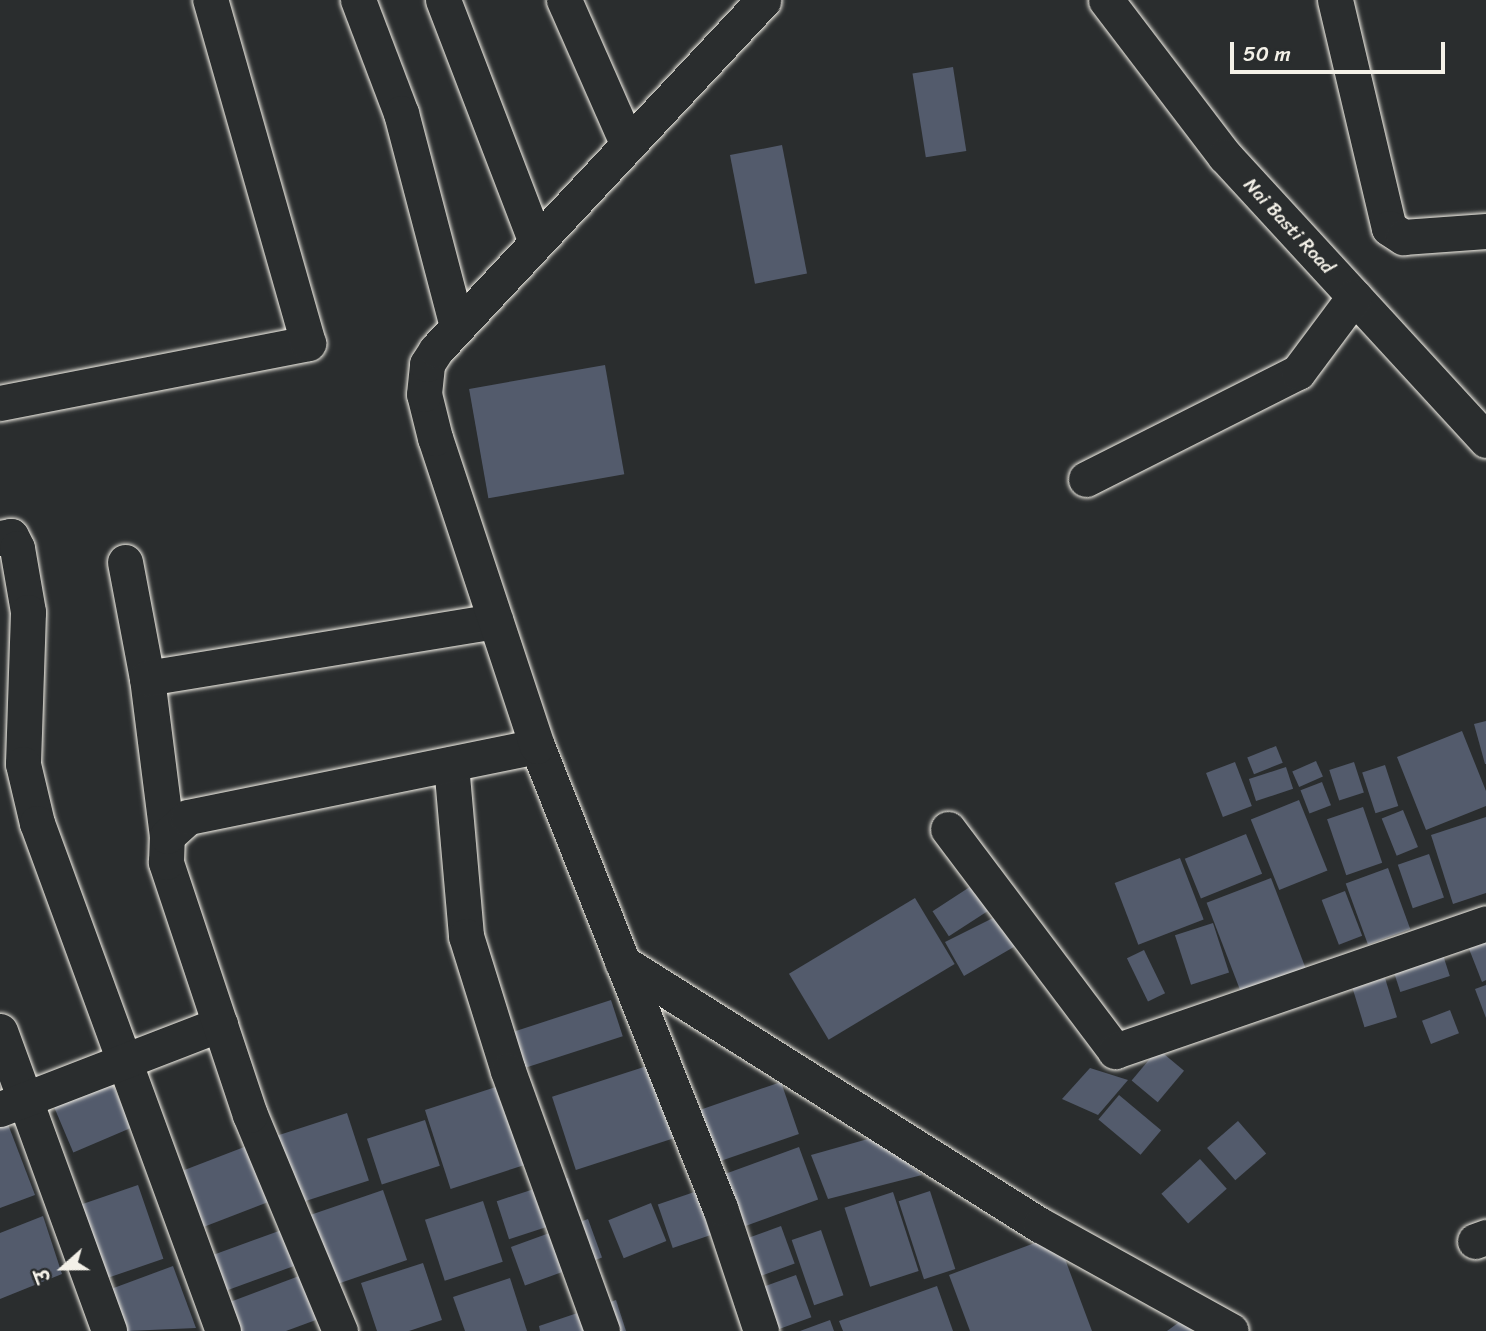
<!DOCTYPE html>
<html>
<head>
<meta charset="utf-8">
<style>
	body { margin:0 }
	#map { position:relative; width:1486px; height:1331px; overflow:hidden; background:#2a2d2e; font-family:Sriracha,"Playpen Sans Deva",sans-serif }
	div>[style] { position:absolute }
	.building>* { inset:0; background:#535b6c; transform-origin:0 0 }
	.roads { filter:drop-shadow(0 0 2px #f4f1e8) drop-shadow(0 0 2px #f4f1e8) }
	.minor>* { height:35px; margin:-17.5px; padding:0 17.5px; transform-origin:17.5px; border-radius:17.5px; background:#2a2d2e }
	span { translate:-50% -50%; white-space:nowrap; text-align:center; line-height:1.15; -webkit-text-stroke:7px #2a2d2e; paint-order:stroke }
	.street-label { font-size:19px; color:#f4f1e8 }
	.north { position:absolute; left:28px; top:1233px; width:70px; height:70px; -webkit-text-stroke:5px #2a2d2e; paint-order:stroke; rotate:249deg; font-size:19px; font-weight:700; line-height:28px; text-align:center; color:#f4f1e8 }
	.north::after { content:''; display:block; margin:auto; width:24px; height:32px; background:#f4f1e8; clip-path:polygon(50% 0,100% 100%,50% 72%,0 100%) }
	.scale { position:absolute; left:1230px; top:42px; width:215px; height:32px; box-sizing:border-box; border:4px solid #f4f1e8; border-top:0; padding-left:9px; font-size:21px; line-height:24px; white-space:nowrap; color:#f4f1e8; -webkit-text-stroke:5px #2a2d2e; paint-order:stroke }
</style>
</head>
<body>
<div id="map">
	<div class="building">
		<i style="left:953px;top:67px;width:85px;height:41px;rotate:81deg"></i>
		<i style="left:782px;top:145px;width:131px;height:53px;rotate:79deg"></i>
		<i style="left:605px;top:365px;width:111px;height:138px;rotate:80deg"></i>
		<i style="clip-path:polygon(1486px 721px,1486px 764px,1485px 764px,1474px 724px)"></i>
		<i style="clip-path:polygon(1462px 731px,1486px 791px,1486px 806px,1426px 830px,1397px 757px)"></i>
		<i style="left:1276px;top:746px;width:18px;height:31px;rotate:68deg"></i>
		<i style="left:1316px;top:761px;width:17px;height:26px;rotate:66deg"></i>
		<i style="left:1235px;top:762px;width:47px;height:31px;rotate:69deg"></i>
		<i style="left:1354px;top:762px;width:32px;height:26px;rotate:72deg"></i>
		<i style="left:1385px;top:765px;width:43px;height:24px;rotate:72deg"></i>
		<i style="left:1286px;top:767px;width:23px;height:39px;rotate:72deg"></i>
		<i style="left:1322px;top:782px;width:25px;height:23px;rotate:69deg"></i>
		<i style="left:1299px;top:800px;width:76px;height:52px;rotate:68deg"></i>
		<i style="left:1363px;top:807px;width:59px;height:38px;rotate:71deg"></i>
		<i style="left:1403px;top:810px;width:40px;height:23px;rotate:68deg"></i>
		<i style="clip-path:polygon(1486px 817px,1486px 893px,1453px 904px,1431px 835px)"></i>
		<i style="left:1246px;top:834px;width:43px;height:66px;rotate:68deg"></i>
		<i style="left:1429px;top:854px;width:46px;height:33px;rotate:71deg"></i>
		<i style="left:1180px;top:858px;width:66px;height:70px;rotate:69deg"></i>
		<i style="left:1388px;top:868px;width:65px;height:45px;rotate:70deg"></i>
		<i style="left:1271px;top:878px;width:105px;height:69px;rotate:69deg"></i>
		<i style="left:982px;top:879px;width:30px;height:59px;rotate:57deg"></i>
		<i style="left:1345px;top:891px;width:48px;height:25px;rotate:69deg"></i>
		<i style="left:915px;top:898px;width:77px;height:147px;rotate:59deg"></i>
		<i style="clip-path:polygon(1005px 912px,1024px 941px,964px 976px,945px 942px)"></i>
		<i style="left:1213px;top:923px;width:52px;height:40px;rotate:72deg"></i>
		<i style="clip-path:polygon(1486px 928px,1486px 980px,1482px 982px,1464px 936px)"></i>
		<i style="left:1144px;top:950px;width:48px;height:19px;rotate:64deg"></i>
		<i style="left:1443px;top:955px;width:22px;height:52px;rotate:72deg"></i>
		<i style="left:1385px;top:978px;width:41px;height:34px;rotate:73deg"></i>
		<i style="clip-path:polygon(1486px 985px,1486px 1018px,1475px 989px)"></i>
		<i style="left:611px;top:1000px;width:38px;height:104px;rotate:72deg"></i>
		<i style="left:1450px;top:1010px;width:25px;height:30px;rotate:69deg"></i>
		<i style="left:1158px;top:1049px;width:34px;height:41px;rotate:40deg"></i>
		<i style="left:650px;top:1065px;width:77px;height:103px;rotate:72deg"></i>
		<i style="clip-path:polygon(1090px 1068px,1128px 1080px,1098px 1115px,1062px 1099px)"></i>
		<i style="left:111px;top:1080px;width:52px;height:63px;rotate:67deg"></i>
		<i style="left:781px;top:1082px;width:55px;height:86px;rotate:71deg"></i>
		<i style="left:502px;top:1085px;width:83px;height:81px;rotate:72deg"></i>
		<i style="left:1119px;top:1095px;width:55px;height:32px;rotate:40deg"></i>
		<i style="left:347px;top:1113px;width:71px;height:73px;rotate:72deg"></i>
		<i style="clip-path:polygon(6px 1119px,35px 1195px,0 1208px,0 1121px)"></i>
		<i style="left:425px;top:1120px;width:48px;height:61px;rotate:72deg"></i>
		<i style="left:1238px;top:1121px;width:43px;height:41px;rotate:49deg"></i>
		<i style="clip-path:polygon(875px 1137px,922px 1175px,828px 1199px,811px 1155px)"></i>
		<i style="left:252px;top:1144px;width:60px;height:82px;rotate:69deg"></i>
		<i style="left:799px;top:1147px;width:56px;height:81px;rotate:70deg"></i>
		<i style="left:1200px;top:1159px;width:40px;height:52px;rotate:48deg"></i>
		<i style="left:568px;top:1178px;width:40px;height:75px;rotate:72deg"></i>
		<i style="left:138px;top:1185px;width:78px;height:64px;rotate:71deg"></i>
		<i style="left:706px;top:1188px;width:46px;height:51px;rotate:71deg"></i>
		<i style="left:383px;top:1190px;width:74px;height:80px;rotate:71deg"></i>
		<i style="left:930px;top:1191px;width:82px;height:33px;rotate:72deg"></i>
		<i style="left:893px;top:1192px;width:83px;height:51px;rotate:72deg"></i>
		<i style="left:483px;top:1201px;width:64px;height:61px;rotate:72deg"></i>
		<i style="left:651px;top:1203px;width:41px;height:46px;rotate:68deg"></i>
		<i style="clip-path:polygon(43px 1216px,62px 1274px,0 1299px,0 1233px)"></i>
		<i style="left:588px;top:1219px;width:41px;height:82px;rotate:70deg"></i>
		<i style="left:781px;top:1226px;width:40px;height:41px;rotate:70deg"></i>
		<i style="left:290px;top:1227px;width:38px;height:90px;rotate:70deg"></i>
		<i style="left:821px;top:1230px;width:69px;height:31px;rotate:71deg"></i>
		<i style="clip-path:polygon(1056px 1235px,1092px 1331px,970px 1331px,949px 1275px)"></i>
		<i style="clip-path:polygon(423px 1263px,442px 1320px,409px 1331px,377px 1331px,361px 1283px)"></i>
		<i style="clip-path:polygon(173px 1266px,196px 1328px,127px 1331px,111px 1289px)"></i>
		<i style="clip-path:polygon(307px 1273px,324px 1317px,286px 1331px,240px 1331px,230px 1302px)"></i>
		<i style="left:796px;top:1275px;width:45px;height:47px;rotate:70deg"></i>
		<i style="clip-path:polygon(510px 1278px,527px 1331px,465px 1331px,453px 1297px)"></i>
		<i style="clip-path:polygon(937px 1286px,953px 1331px,843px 1331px,839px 1321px)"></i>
		<i style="clip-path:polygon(616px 1300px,626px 1331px,540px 1331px,539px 1326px)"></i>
		<i style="clip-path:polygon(830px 1320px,834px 1331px,800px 1331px)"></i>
		<i style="clip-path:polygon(1182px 1320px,1192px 1331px,1167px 1331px)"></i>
	</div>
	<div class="roads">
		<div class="minor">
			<i style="left:358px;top:0;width:121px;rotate:69.2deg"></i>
			<i style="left:401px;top:113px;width:221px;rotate:75.3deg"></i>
			<i style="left:443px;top:0;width:257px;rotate:69deg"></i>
			<i style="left:564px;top:0;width:158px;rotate:66.2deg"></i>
			<i style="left:1106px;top:0;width:196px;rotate:52.7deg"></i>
			<i style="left:1225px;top:156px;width:386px;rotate:47.4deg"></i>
			<i style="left:1335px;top:0;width:234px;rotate:76.7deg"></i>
			<i style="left:1389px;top:228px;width:17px;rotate:33deg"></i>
			<i style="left:1403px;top:237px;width:83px;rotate:-4.1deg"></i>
			<i style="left:0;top:403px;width:314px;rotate:-11deg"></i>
			<i style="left:308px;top:343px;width:357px;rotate:-105.9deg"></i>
			<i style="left:1086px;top:479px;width:237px;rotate:-26.8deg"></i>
			<i style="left:1298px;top:372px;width:94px;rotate:-53.3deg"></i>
			<i style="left:0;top:538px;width:11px;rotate:-10deg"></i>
			<i style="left:11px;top:536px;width:13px;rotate:63deg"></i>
			<i style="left:17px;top:548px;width:65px;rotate:80.2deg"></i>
			<i style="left:28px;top:612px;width:152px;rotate:91.9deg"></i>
			<i style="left:23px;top:764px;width:61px;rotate:76.7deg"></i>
			<i style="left:37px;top:823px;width:541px;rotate:69.89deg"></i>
			<i style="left:125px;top:562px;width:118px;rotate:79.3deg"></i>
			<i style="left:147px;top:678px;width:159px;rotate:82.8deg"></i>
			<i style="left:147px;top:678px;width:353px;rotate:-9.3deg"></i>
			<i style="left:451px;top:764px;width:173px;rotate:85deg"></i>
			<i style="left:466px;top:936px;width:141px;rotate:72.7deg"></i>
			<i style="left:508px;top:1071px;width:276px;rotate:70.1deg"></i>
			<i style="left:948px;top:829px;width:278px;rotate:53deg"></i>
			<i style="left:1115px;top:1051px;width:392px;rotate:-19deg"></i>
			<i style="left:622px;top:962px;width:494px;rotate:32.2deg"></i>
			<i style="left:1040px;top:1225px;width:218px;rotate:29deg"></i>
			<i style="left:0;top:1031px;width:319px;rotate:70deg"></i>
			<i style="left:0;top:1109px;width:236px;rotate:-21.1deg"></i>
			<i style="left:1475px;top:1241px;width:12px;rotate:-20deg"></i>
			<i style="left:340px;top:1331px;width:234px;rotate:-112.6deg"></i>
			<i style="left:250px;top:1115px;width:267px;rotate:-108.4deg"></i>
			<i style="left:166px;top:862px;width:26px;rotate:-88deg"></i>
			<i style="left:167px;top:836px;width:28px;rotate:-42deg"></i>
			<i style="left:188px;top:817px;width:356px;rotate:-11.5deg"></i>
			<i style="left:761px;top:1331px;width:130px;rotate:-108.4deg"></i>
			<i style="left:720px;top:1208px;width:497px;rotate:-111.6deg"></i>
			<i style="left:537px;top:746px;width:324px;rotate:-108.3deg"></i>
			<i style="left:435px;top:438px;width:45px;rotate:-104deg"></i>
			<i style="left:424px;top:394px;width:30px;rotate:-84deg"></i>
			<i style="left:427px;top:364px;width:17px;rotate:-57deg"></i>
			<i style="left:436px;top:350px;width:479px;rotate:-46.9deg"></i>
		</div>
	</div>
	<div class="street-label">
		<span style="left:1289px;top:226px;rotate:47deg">Nai Basti Road</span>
	</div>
	<div class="north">उ</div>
	<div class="scale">50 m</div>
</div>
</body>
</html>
